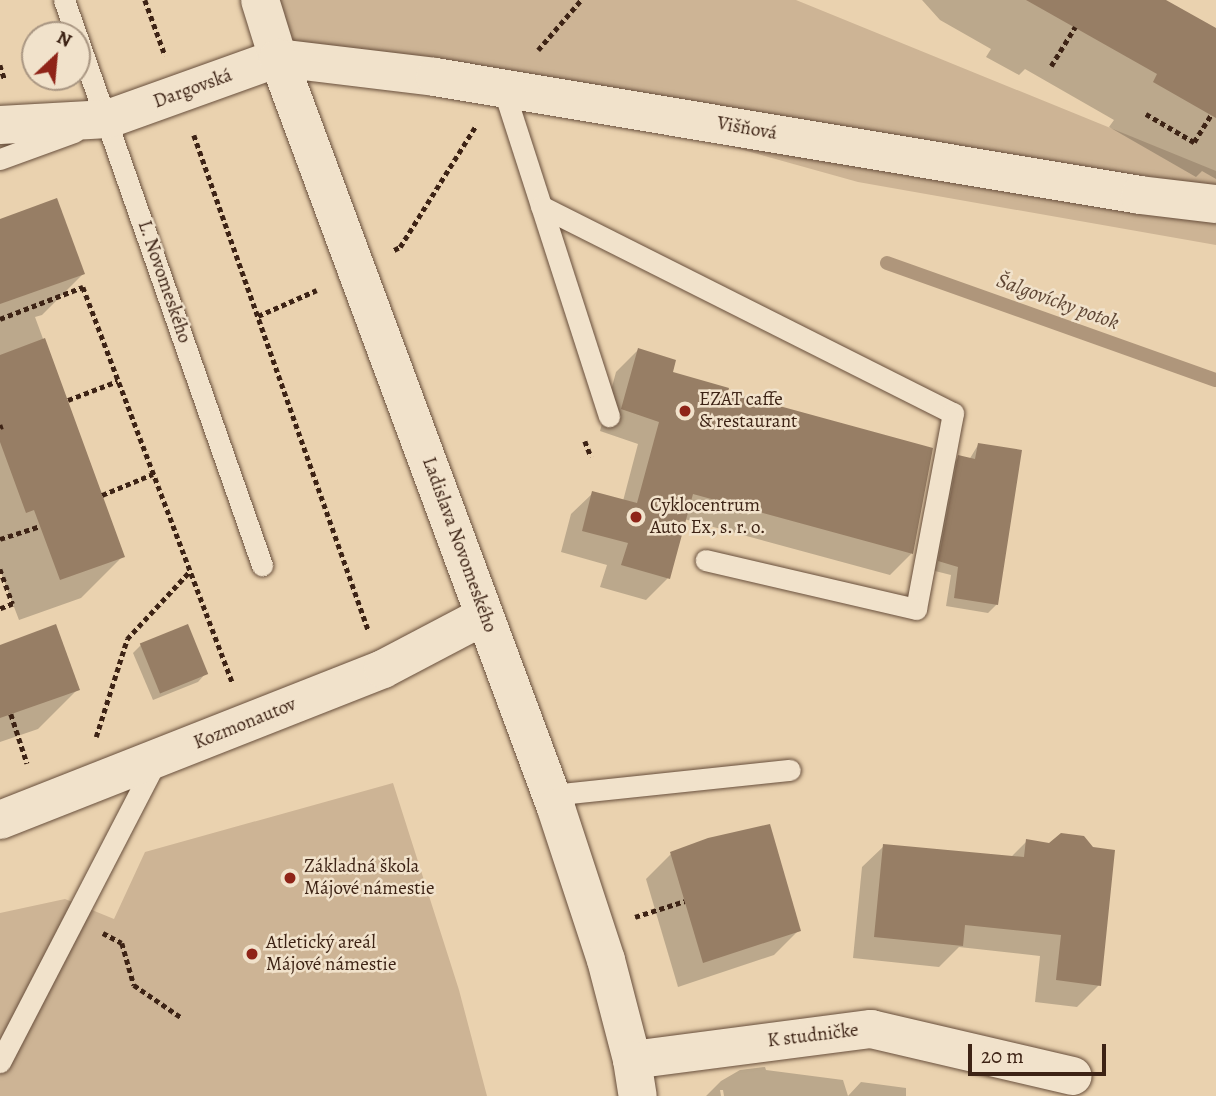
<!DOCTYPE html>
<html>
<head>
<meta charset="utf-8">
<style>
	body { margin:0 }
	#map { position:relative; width:1216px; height:1096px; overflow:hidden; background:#ead2af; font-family:Alegreya,serif }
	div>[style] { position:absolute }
	.green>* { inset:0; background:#cdb495 }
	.shadow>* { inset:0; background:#0003 }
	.stream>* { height:14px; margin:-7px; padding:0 7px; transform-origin:7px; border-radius:7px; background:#af967b }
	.building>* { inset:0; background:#977e65; transform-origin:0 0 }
	.path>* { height:4.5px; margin-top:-2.25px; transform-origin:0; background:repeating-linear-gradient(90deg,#3d2315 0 5px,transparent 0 8.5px) }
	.roads { filter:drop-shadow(0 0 2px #684f3c) drop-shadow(0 0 2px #684f3c) }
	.service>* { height:21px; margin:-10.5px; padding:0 10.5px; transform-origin:10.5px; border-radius:10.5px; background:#f1e2cb }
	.minor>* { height:38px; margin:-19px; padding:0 19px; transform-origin:19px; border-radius:19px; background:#f1e2cb }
	.tertiary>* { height:38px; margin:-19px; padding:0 19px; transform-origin:19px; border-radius:19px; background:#f1e2cb }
	.dots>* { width:19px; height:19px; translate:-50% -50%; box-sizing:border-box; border:4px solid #f1e2cb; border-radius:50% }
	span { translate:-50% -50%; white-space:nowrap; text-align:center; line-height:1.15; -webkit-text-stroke:5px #f1e2cb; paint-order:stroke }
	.street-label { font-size:19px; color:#3d2315 }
	.poi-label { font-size:19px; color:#3d2315 }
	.left { translate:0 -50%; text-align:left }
	.water-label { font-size:21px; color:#5f4634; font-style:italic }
	.north { position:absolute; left:21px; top:21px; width:70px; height:70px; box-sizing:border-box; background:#f1e2cb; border:2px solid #a99682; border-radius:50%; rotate:26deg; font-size:19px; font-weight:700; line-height:28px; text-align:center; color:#3d2315 }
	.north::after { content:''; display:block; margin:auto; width:24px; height:32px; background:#8f2418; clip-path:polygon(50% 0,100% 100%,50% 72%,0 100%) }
	.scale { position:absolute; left:968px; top:1044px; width:138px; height:32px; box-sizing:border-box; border:4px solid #3d2315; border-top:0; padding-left:9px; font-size:21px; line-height:24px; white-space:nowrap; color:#3d2315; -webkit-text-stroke:5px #f1e2cb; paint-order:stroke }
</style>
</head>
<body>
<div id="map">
	<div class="green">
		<i style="clip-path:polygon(241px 0,796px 0,1216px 171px,1216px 245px,858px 182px,506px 84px,270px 77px)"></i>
		<i style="clip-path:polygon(393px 783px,459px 990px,487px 1096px,0 1096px,0 913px,65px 899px,114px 919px,145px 852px)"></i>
	</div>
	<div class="shadow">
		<i style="clip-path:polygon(922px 0,1163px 0,1216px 31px,1216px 179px,1202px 171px,1196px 177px,1109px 127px,1114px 120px,1025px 69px,1019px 75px,986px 57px,991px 49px,940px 20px)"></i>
		<i style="clip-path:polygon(0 221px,83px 274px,42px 315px,35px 317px,123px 556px,81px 598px,19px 620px,0 570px)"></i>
		<i style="clip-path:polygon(638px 350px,671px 374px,726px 393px,931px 449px,911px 554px,890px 575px,684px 519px,668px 578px,646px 600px,600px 587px,607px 565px,561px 552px,571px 514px,593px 493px,623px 501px,638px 444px,600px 431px,616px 372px)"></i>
		<i style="clip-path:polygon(978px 445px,997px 604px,988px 613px,946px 606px,951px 575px,931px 570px,950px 465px,959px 457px,969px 460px)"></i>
		<i style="clip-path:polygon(141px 645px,206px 673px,198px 682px,153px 700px,133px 653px)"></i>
		<i style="clip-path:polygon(0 647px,78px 689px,38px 729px,0 742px)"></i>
		<i style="clip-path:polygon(1027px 841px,1093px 849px,1099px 985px,1077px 1007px,1035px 1002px,1040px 956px,959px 947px,939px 967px,853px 958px,862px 867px,884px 846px,1011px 857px)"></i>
		<i style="clip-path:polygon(671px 854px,799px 930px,774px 955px,678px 987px,646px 879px)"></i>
		<i style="clip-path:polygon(765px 1067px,766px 1070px,843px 1080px,848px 1096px,861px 1082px,906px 1088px,906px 1096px,724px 1096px,723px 1090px,720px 1090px,721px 1096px,706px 1096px,721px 1081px,740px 1070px)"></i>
	</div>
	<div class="stream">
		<i style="left:887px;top:263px;width:349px;rotate:19.6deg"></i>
	</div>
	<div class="building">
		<i style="clip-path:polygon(1026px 0,1166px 0,1216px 28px,1216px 118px,1153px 82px,1157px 74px)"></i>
		<i style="clip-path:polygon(57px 198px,85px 274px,0 304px,0 219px)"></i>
		<i style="clip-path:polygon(45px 338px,125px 557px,60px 580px,34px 510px,26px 513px,0 442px,0 355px)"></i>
		<i style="clip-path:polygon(638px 348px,676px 360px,673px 372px,729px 388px,728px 392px,933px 448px,913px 554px,693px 494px,670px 579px,621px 565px,628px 543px,582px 531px,592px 491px,637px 503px,659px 422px,621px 409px)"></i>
		<i style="clip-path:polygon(978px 443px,1022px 450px,998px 605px,954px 598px,958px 567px,938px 561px,958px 455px,975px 459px)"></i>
		<i style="clip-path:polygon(56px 624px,80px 690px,0 718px,0 645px)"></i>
		<i style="left:188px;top:624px;width:54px;height:52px;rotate:68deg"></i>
		<i style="clip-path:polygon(770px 824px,801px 931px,703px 963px,670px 852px,708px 838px)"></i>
		<i style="clip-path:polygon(1061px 833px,1084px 836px,1093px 847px,1115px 850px,1101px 986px,1056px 980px,1061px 935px,965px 925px,963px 946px,874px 937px,883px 844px,1024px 857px,1026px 839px,1049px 843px)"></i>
	</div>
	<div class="path">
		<i style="left:145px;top:0;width:59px;rotate:70deg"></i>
		<i style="left:538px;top:50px;width:66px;rotate:-49.3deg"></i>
		<i style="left:0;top:65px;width:16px;rotate:72deg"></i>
		<i style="left:1051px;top:66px;width:46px;rotate:-58.4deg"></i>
		<i style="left:1146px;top:114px;width:56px;rotate:30.3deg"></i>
		<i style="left:1194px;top:142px;width:32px;rotate:-58deg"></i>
		<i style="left:194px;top:135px;width:524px;rotate:70.6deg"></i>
		<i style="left:394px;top:250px;width:7px;rotate:-27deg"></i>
		<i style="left:400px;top:247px;width:142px;rotate:-58deg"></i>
		<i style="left:258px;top:316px;width:64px;rotate:-23.8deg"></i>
		<i style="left:0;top:319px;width:89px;rotate:-21.1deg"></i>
		<i style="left:83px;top:287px;width:422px;rotate:69.3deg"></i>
		<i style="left:68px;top:400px;width:53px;rotate:-20.8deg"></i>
		<i style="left:0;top:427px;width:3px;rotate:-18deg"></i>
		<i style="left:585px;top:441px;width:17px;rotate:69deg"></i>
		<i style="left:102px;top:495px;width:55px;rotate:-22.4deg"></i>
		<i style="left:0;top:539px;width:42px;rotate:-18deg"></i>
		<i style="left:0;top:569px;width:37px;rotate:70deg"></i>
		<i style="left:13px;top:604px;width:14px;rotate:159deg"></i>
		<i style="left:11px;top:714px;width:52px;rotate:71.9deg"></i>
		<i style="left:96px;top:737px;width:103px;rotate:-72.4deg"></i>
		<i style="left:127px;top:639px;width:93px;rotate:-47.2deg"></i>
		<i style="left:635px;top:917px;width:52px;rotate:-17.7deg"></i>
		<i style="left:103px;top:933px;width:21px;rotate:28deg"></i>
		<i style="left:122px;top:943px;width:44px;rotate:74.1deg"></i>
		<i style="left:134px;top:985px;width:58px;rotate:34.5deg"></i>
	</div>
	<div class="roads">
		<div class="service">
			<i style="left:64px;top:0;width:599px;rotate:70.69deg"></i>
			<i style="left:503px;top:88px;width:345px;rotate:72.1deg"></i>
			<i style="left:0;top:159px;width:79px;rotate:-20deg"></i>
			<i style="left:541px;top:206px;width:461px;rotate:26.7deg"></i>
			<i style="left:953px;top:413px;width:199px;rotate:100.7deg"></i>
			<i style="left:916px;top:609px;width:216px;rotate:-166.9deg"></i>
			<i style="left:551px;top:795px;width:240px;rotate:-6deg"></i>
			<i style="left:0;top:1062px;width:341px;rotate:-62.6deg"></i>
		</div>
		<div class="minor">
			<i style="left:0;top:125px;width:108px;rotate:-3.2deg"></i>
			<i style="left:108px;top:119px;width:181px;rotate:-19.7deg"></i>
			<i style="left:278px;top:58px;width:158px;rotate:6.9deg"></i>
			<i style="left:435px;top:77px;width:715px;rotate:9.5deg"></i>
			<i style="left:1140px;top:195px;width:77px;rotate:6.8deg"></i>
			<i style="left:0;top:820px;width:412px;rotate:-21.5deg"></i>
			<i style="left:383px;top:669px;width:114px;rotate:-27.7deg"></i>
			<i style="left:632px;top:1060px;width:241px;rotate:-7.4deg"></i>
			<i style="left:871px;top:1029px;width:207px;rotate:13.1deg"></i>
		</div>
		<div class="tertiary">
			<i style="left:260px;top:0;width:61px;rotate:72.8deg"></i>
			<i style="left:278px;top:58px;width:800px;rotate:69.66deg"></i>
			<i style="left:556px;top:808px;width:160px;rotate:71.8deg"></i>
			<i style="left:606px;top:960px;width:103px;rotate:75.4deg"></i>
			<i style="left:632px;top:1060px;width:36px;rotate:81deg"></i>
		</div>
	</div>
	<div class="dots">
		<i style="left:685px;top:411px;background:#8f2418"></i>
		<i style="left:636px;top:517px;background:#8f2418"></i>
		<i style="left:290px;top:878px;background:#8f2418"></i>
		<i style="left:252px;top:954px;background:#8f2418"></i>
	</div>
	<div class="street-label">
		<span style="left:193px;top:89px;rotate:-20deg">Dargovská</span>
		<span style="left:747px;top:129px;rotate:10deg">Višňová</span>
		<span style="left:164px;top:282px;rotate:71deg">L. Novomeského</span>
		<span style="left:459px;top:545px;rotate:70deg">Ladislava Novomeského</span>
		<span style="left:245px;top:724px;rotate:-22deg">Kozmonautov</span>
		<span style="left:813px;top:1036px;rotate:-7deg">K studničke</span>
	</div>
	<div class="poi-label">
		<span class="left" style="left:699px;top:411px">EZAT caffe<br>&amp; restaurant</span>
		<span class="left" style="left:650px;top:517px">Cyklocentrum<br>Auto Ex, s. r. o.</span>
		<span class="left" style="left:304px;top:878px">Základná škola<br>Májové námestie</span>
		<span class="left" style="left:266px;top:954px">Atletický areál<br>Májové námestie</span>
	</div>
	<div class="water-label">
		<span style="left:1058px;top:301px;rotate:20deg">Šalgovícky potok</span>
	</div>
	<div class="north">N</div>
	<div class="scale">20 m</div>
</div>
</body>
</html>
